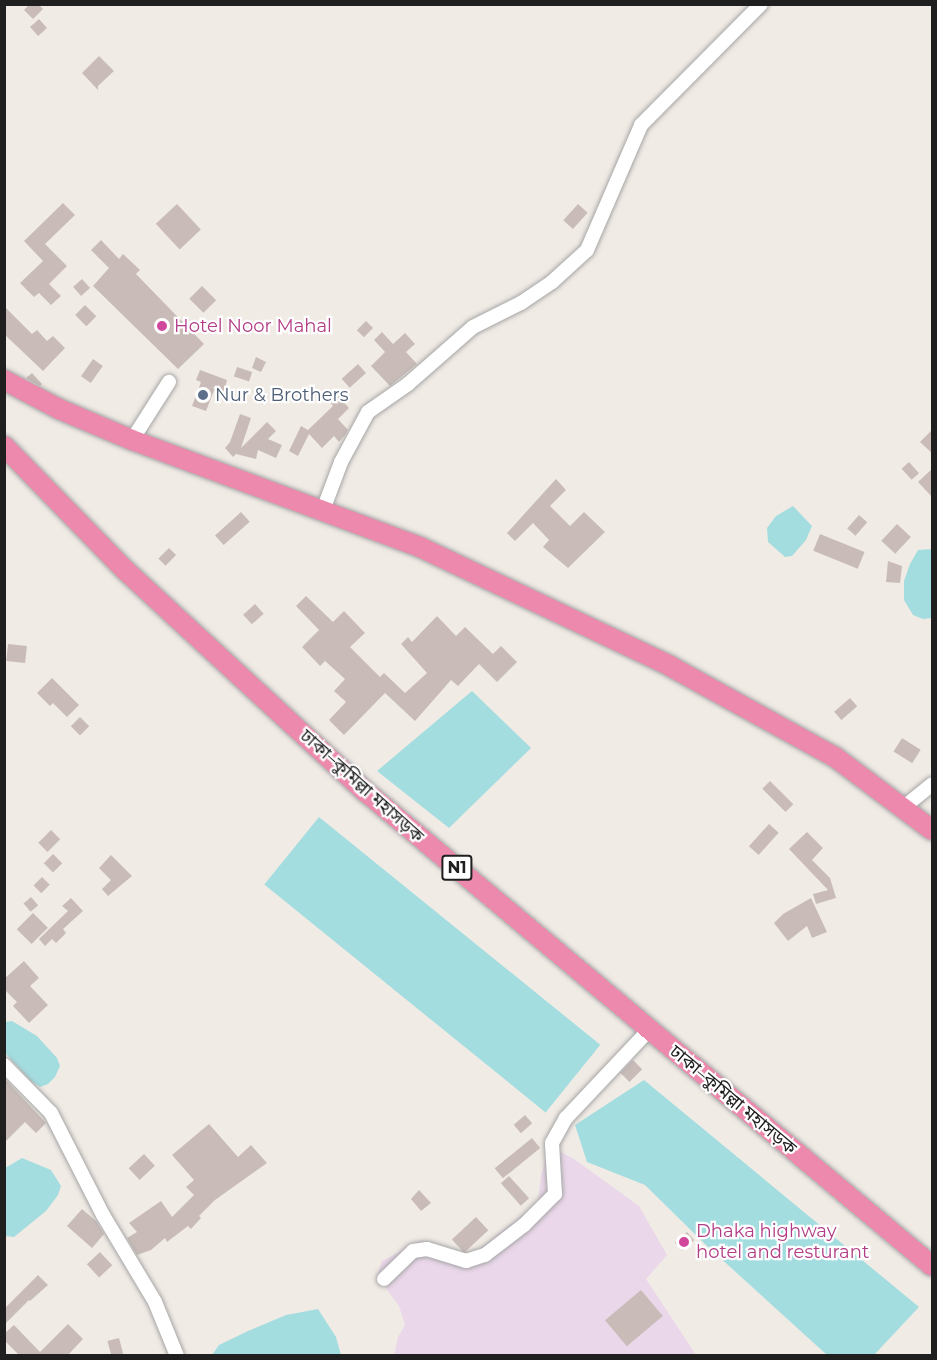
<!DOCTYPE html>
<html>
<head>
<meta charset="utf-8">
<style>
	body { margin:0 }
	#map { position:relative; width:937px; height:1360px; overflow:hidden; background:#f1ebe5; font-family:Montserrat,"Noto Sans Bengali",sans-serif }
	div>[style] { position:absolute }
	.industrial>* { inset:0; background:#ead7ea }
	.water>* { inset:0; background:#a4dde0; transform-origin:0 0 }
	.building>* { inset:0; background:#c9bcb8; transform-origin:0 0 }
	.roads { filter:drop-shadow(0 0 2px #a6a6a6) drop-shadow(0 0 2px #a6a6a6) }
	.minor>* { height:14px; margin:-7px; padding:0 7px; transform-origin:7px; border-radius:7px; background:#fff }
	.highway>* { height:20px; margin:-10px; padding:0 10px; transform-origin:10px; border-radius:10px; background:#ec89ac }
	.dots>* { width:16px; height:16px; translate:-50% -50%; box-sizing:border-box; border:3px solid #fff; border-radius:50% }
	span { translate:-50% -50%; white-space:nowrap; text-align:center; line-height:1.15; -webkit-text-stroke:4.5px #fff; paint-order:stroke }
	.shield-label span { padding:2px 4px; background:#fff; border:2px solid; border-radius:4px; -webkit-text-stroke-width:0 }
	.shield-label { font-size:16px; color:#1f1f1f; font-weight:700 }
	.hotel-label { font-size:18px; color:#b23c85 }
	.left { translate:0 -50%; text-align:left }
	.service-label { font-size:18px; color:#4e5e75 }
	.street-label { font-size:18px; color:#1f1f1f }
	.frame { position:absolute; inset:0; border:6px solid #1f1f1f; pointer-events:none }
</style>
</head>
<body>
<div id="map">
	<div class="industrial">
		<i style="clip-path:polygon(549px 1146px,574px 1159px,639px 1206px,667px 1255px,646px 1279px,696px 1355px,394px 1355px,398px 1337px,405px 1325px,399px 1306px,377px 1276px,382px 1261px,422px 1240px,462px 1256px,475px 1252px,538px 1203px,541px 1176px)"></i>
	</div>
	<div class="water">
		<i style="clip-path:polygon(793px 506px,812px 526px,806px 540px,792px 556px,785px 557px,768px 542px,767px 528px,776px 516px)"></i>
		<i style="clip-path:polygon(932px 549px,932px 618px,923px 619px,913px 615px,904px 600px,904px 581px,910px 564px,918px 550px)"></i>
		<i style="clip-path:polygon(472px 691px,531px 748px,449px 828px,377px 771px)"></i>
		<i style="left:319px;top:817px;width:362px;height:87px;rotate:39deg"></i>
		<i style="clip-path:polygon(12px 1021px,37px 1036px,57px 1058px,60px 1066px,55px 1077px,48px 1084px,40px 1087px,31px 1081px,5px 1053px,5px 1022px)"></i>
		<i style="clip-path:polygon(644px 1080px,919px 1307px,874px 1355px,827px 1355px,706px 1245px,645px 1185px,587px 1162px,575px 1125px)"></i>
		<i style="clip-path:polygon(22px 1158px,51px 1170px,61px 1186px,58px 1195px,46px 1211px,14px 1237px,5px 1236px,5px 1168px)"></i>
		<i style="clip-path:polygon(318px 1309px,336px 1337px,341px 1355px,212px 1355px,219px 1345px,248px 1331px,286px 1315px)"></i>
	</div>
	<div class="building">
		<i style="clip-path:polygon(30px 4px,38px 4px,43px 9px,33px 19px,24px 10px)"></i>
		<i style="left:39px;top:19px;width:12px;height:12px;rotate:48deg"></i>
		<i style="clip-path:polygon(99px 56px,114px 71px,98px 86px,98px 90px,82px 73px)"></i>
		<i style="clip-path:polygon(63px 203px,75px 215px,45px 244px,67px 266px,49px 284px,61px 296px,51px 305px,39px 293px,34px 297px,20px 283px,43px 261px,24px 241px)"></i>
		<i style="left:177px;top:204px;width:35px;height:29px;rotate:47deg"></i>
		<i style="left:578px;top:204px;width:13px;height:22px;rotate:42deg"></i>
		<i style="clip-path:polygon(101px 240px,119px 259px,123px 254px,140px 270px,136px 274px,204px 344px,178px 369px,93px 286px,109px 268px,91px 250px)"></i>
		<i style="left:82px;top:279px;width:12px;height:12px;rotate:48deg"></i>
		<i style="left:202px;top:286px;width:20px;height:18px;rotate:45deg"></i>
		<i style="left:85px;top:305px;width:16px;height:14px;rotate:45deg"></i>
		<i style="clip-path:polygon(4px 306px,32px 334px,37px 330px,47px 341px,53px 336px,65px 348px,43px 371px,4px 334px)"></i>
		<i style="left:366px;top:321px;width:10px;height:13px;rotate:45deg"></i>
		<i style="clip-path:polygon(382px 332px,393px 344px,405px 333px,415px 344px,406px 352px,417px 364px,390px 386px,371px 366px,385px 352px,374px 340px)"></i>
		<i style="clip-path:polygon(256px 357px,266px 362px,261px 372px,252px 368px)"></i>
		<i style="left:93px;top:359px;width:12px;height:21px;rotate:35deg"></i>
		<i style="left:358px;top:364px;width:12px;height:22px;rotate:48deg"></i>
		<i style="left:237px;top:367px;width:16px;height:10px;rotate:18deg"></i>
		<i style="clip-path:polygon(200px 370px,227px 380px,224px 391px,215px 388px,206px 411px,192px 406px,201px 382px,196px 380px)"></i>
		<i style="clip-path:polygon(32px 373px,42px 384px,40px 386px,26px 378px)"></i>
		<i style="clip-path:polygon(338px 396px,349px 408px,338px 419px,348px 430px,345px 435px,339px 442px,334px 436px,322px 448px,309px 434px,298px 456px,289px 451px,301px 426px,308px 430px,333px 406px,331px 403px)"></i>
		<i style="clip-path:polygon(240px 414px,251px 418px,241px 448px,267px 422px,276px 431px,268px 439px,282px 445px,276px 458px,258px 450px,256px 459px,236px 454px,233px 457px,225px 448px,230px 442px)"></i>
		<i style="clip-path:polygon(933px 429px,933px 454px,920px 442px)"></i>
		<i style="left:909px;top:462px;width:15px;height:10px;rotate:48deg"></i>
		<i style="clip-path:polygon(933px 468px,933px 498px,918px 482px)"></i>
		<i style="clip-path:polygon(556px 479px,566px 490px,550px 506px,570px 526px,584px 512px,605px 532px,568px 568px,543px 547px,549px 540px,533px 523px,515px 541px,507px 533px)"></i>
		<i style="left:241px;top:512px;width:13px;height:35px;rotate:48deg"></i>
		<i style="left:859px;top:515px;width:11px;height:18px;rotate:41deg"></i>
		<i style="left:897px;top:524px;width:19px;height:23px;rotate:43deg"></i>
		<i style="left:820px;top:534px;width:48px;height:18px;rotate:22deg"></i>
		<i style="left:169px;top:548px;width:10px;height:15px;rotate:45deg"></i>
		<i style="clip-path:polygon(888px 561px,902px 566px,900px 583px,886px 582px)"></i>
		<i style="clip-path:polygon(306px 596px,333px 622px,344px 611px,365px 633px,350px 647px,380px 677px,384px 673px,405px 693px,427px 673px,401px 644px,408px 637px,412px 642px,437px 616px,456px 636px,465px 627px,493px 654px,501px 646px,517px 662px,497px 682px,479px 664px,458px 686px,451px 680px,415px 721px,385px 693px,344px 735px,329px 720px,346px 702px,334px 691px,345px 679px,325px 661px,320px 666px,302px 647px,319px 630px,296px 606px)"></i>
		<i style="left:255px;top:604px;width:13px;height:16px;rotate:48deg"></i>
		<i style="left:8px;top:644px;width:19px;height:17px;rotate:6deg"></i>
		<i style="clip-path:polygon(52px 678px,79px 705px,67px 717px,53px 703px,50px 706px,37px 693px)"></i>
		<i style="left:850px;top:698px;width:11px;height:21px;rotate:49deg"></i>
		<i style="left:80px;top:717px;width:13px;height:13px;rotate:45deg"></i>
		<i style="left:902px;top:738px;width:22px;height:16px;rotate:32deg"></i>
		<i style="left:770px;top:781px;width:33px;height:11px;rotate:45deg"></i>
		<i style="left:769px;top:824px;width:13px;height:30px;rotate:42deg"></i>
		<i style="left:51px;top:830px;width:13px;height:18px;rotate:45deg"></i>
		<i style="clip-path:polygon(807px 832px,823px 848px,812px 860px,830px 878px,836px 898px,816px 904px,813px 894px,828px 890px,789px 849px)"></i>
		<i style="left:53px;top:854px;width:13px;height:13px;rotate:45deg"></i>
		<i style="clip-path:polygon(111px 855px,132px 876px,108px 896px,102px 889px,111px 880px,99px 868px)"></i>
		<i style="left:42px;top:877px;width:11px;height:12px;rotate:45deg"></i>
		<i style="left:31px;top:897px;width:11px;height:10px;rotate:49deg"></i>
		<i style="clip-path:polygon(71px 898px,83px 911px,63px 929px,66px 933px,56px 943px,52px 939px,45px 946px,39px 939px,68px 911px,62px 906px)"></i>
		<i style="clip-path:polygon(811px 898px,827px 932px,812px 938px,807px 926px,788px 941px,774px 923px,783px 914px)"></i>
		<i style="left:33px;top:913px;width:21px;height:23px;rotate:45deg"></i>
		<i style="clip-path:polygon(24px 961px,39px 978px,30px 986px,48px 1005px,29px 1023px,13px 1006px,17px 1002px,4px 989px,4px 979px)"></i>
		<i style="left:633px;top:1060px;width:13px;height:18px;rotate:45deg"></i>
		<i style="clip-path:polygon(4px 1078px,46px 1123px,36px 1133px,25px 1122px,4px 1143px)"></i>
		<i style="left:525px;top:1115px;width:11px;height:15px;rotate:49deg"></i>
		<i style="clip-path:polygon(209px 1124px,238px 1157px,251px 1145px,267px 1163px,215px 1200px,199px 1216px,201px 1218px,191px 1229px,188px 1226px,167px 1242px,165px 1238px,151px 1250px,137px 1255px,127px 1238px,137px 1232px,129px 1223px,161px 1201px,172px 1217px,194px 1195px,186px 1187px,194px 1180px,172px 1155px)"></i>
		<i style="left:532px;top:1138px;width:13px;height:48px;rotate:51deg"></i>
		<i style="left:144px;top:1154px;width:16px;height:21px;rotate:47deg"></i>
		<i style="left:509px;top:1176px;width:30px;height:11px;rotate:48deg"></i>
		<i style="clip-path:polygon(419px 1190px,431px 1203px,421px 1211px,411px 1199px)"></i>
		<i style="clip-path:polygon(82px 1209px,96px 1221px,104px 1234px,92px 1248px,67px 1226px)"></i>
		<i style="left:476px;top:1217px;width:18px;height:33px;rotate:47deg"></i>
		<i style="left:687px;top:1232px;width:11px;height:16px;rotate:49deg"></i>
		<i style="left:100px;top:1252px;width:18px;height:18px;rotate:47deg"></i>
		<i style="clip-path:polygon(38px 1275px,48px 1285px,30px 1301px,29px 1300px,4px 1325px,4px 1309px)"></i>
		<i style="left:641px;top:1290px;width:34px;height:47px;rotate:50deg"></i>
		<i style="clip-path:polygon(68px 1324px,83px 1339px,67px 1356px,20px 1356px,4px 1340px,4px 1334px,14px 1325px,40px 1352px)"></i>
		<i style="left:119px;top:1338px;width:16px;height:12px;rotate:75deg"></i>
	</div>
	<div class="roads">
		<div class="minor">
			<i style="left:132px;top:440px;width:69px;rotate:-57.5deg"></i>
			<i style="left:323px;top:510px;width:51px;rotate:-69.4deg"></i>
			<i style="left:341px;top:462px;width:57px;rotate:-61.6deg"></i>
			<i style="left:368px;top:412px;width:49px;rotate:-35deg"></i>
			<i style="left:408px;top:384px;width:86px;rotate:-41.2deg"></i>
			<i style="left:473px;top:327px;width:54px;rotate:-26.6deg"></i>
			<i style="left:521px;top:303px;width:37px;rotate:-34deg"></i>
			<i style="left:552px;top:282px;width:47px;rotate:-42.4deg"></i>
			<i style="left:587px;top:250px;width:136px;rotate:-66.6deg"></i>
			<i style="left:641px;top:125px;width:170px;rotate:-45.2deg"></i>
			<i style="left:904px;top:807px;width:36px;rotate:-39deg"></i>
			<i style="left:4px;top:1065px;width:67px;rotate:45.6deg"></i>
			<i style="left:51px;top:1113px;width:114px;rotate:63deg"></i>
			<i style="left:103px;top:1215px;width:101px;rotate:59.1deg"></i>
			<i style="left:155px;top:1302px;width:58px;rotate:67.8deg"></i>
			<i style="left:384px;top:1279px;width:40px;rotate:-44deg"></i>
			<i style="left:413px;top:1251px;width:14px;rotate:-8deg"></i>
			<i style="left:427px;top:1249px;width:41px;rotate:17.1deg"></i>
			<i style="left:466px;top:1261px;width:20px;rotate:-18deg"></i>
			<i style="left:485px;top:1255px;width:49px;rotate:-37.6deg"></i>
			<i style="left:524px;top:1225px;width:44px;rotate:-45deg"></i>
			<i style="left:555px;top:1194px;width:51px;rotate:-93.4deg"></i>
			<i style="left:552px;top:1143px;width:29px;rotate:-61deg"></i>
			<i style="left:566px;top:1118px;width:121px;rotate:-46.7deg"></i>
		</div>
		<div class="highway">
			<i style="left:4px;top:380px;width:62px;rotate:27.8deg"></i>
			<i style="left:59px;top:409px;width:79px;rotate:23deg"></i>
			<i style="left:132px;top:440px;width:309px;rotate:20.4deg"></i>
			<i style="left:422px;top:548px;width:275px;rotate:25.4deg"></i>
			<i style="left:670px;top:666px;width:188px;rotate:28.9deg"></i>
			<i style="left:835px;top:757px;width:121px;rotate:37deg"></i>
			<i style="left:4px;top:446px;width:173px;rotate:45.7deg"></i>
			<i style="left:125px;top:570px;width:328px;rotate:42.7deg"></i>
			<i style="left:366px;top:792px;width:738px;rotate:39.94deg"></i>
		</div>
	</div>
	<div class="dots">
		<i style="left:162px;top:326px;background:#d1479c"></i>
		<i style="left:203px;top:395px;background:#5c6f8a"></i>
		<i style="left:684px;top:1242px;background:#d1479c"></i>
	</div>
	<div class="shield-label">
		<span style="left:457px;top:868px">N1</span>
	</div>
	<div class="hotel-label">
		<span class="left" style="left:174px;top:326px">Hotel Noor Mahal</span>
		<span class="left" style="left:696px;top:1242px">Dhaka highway<br>hotel and resturant</span>
	</div>
	<div class="service-label">
		<span class="left" style="left:215px;top:395px">Nur &amp; Brothers</span>
	</div>
	<div class="street-label">
		<span style="left:362px;top:786px;rotate:42deg">ঢাকা–কুমিল্লা মহাসড়ক</span>
		<span style="left:733px;top:1100px;rotate:40deg">ঢাকা–কুমিল্লা মহাসড়ক</span>
	</div>
	<div class="frame"></div>
</div>
</body>
</html>
